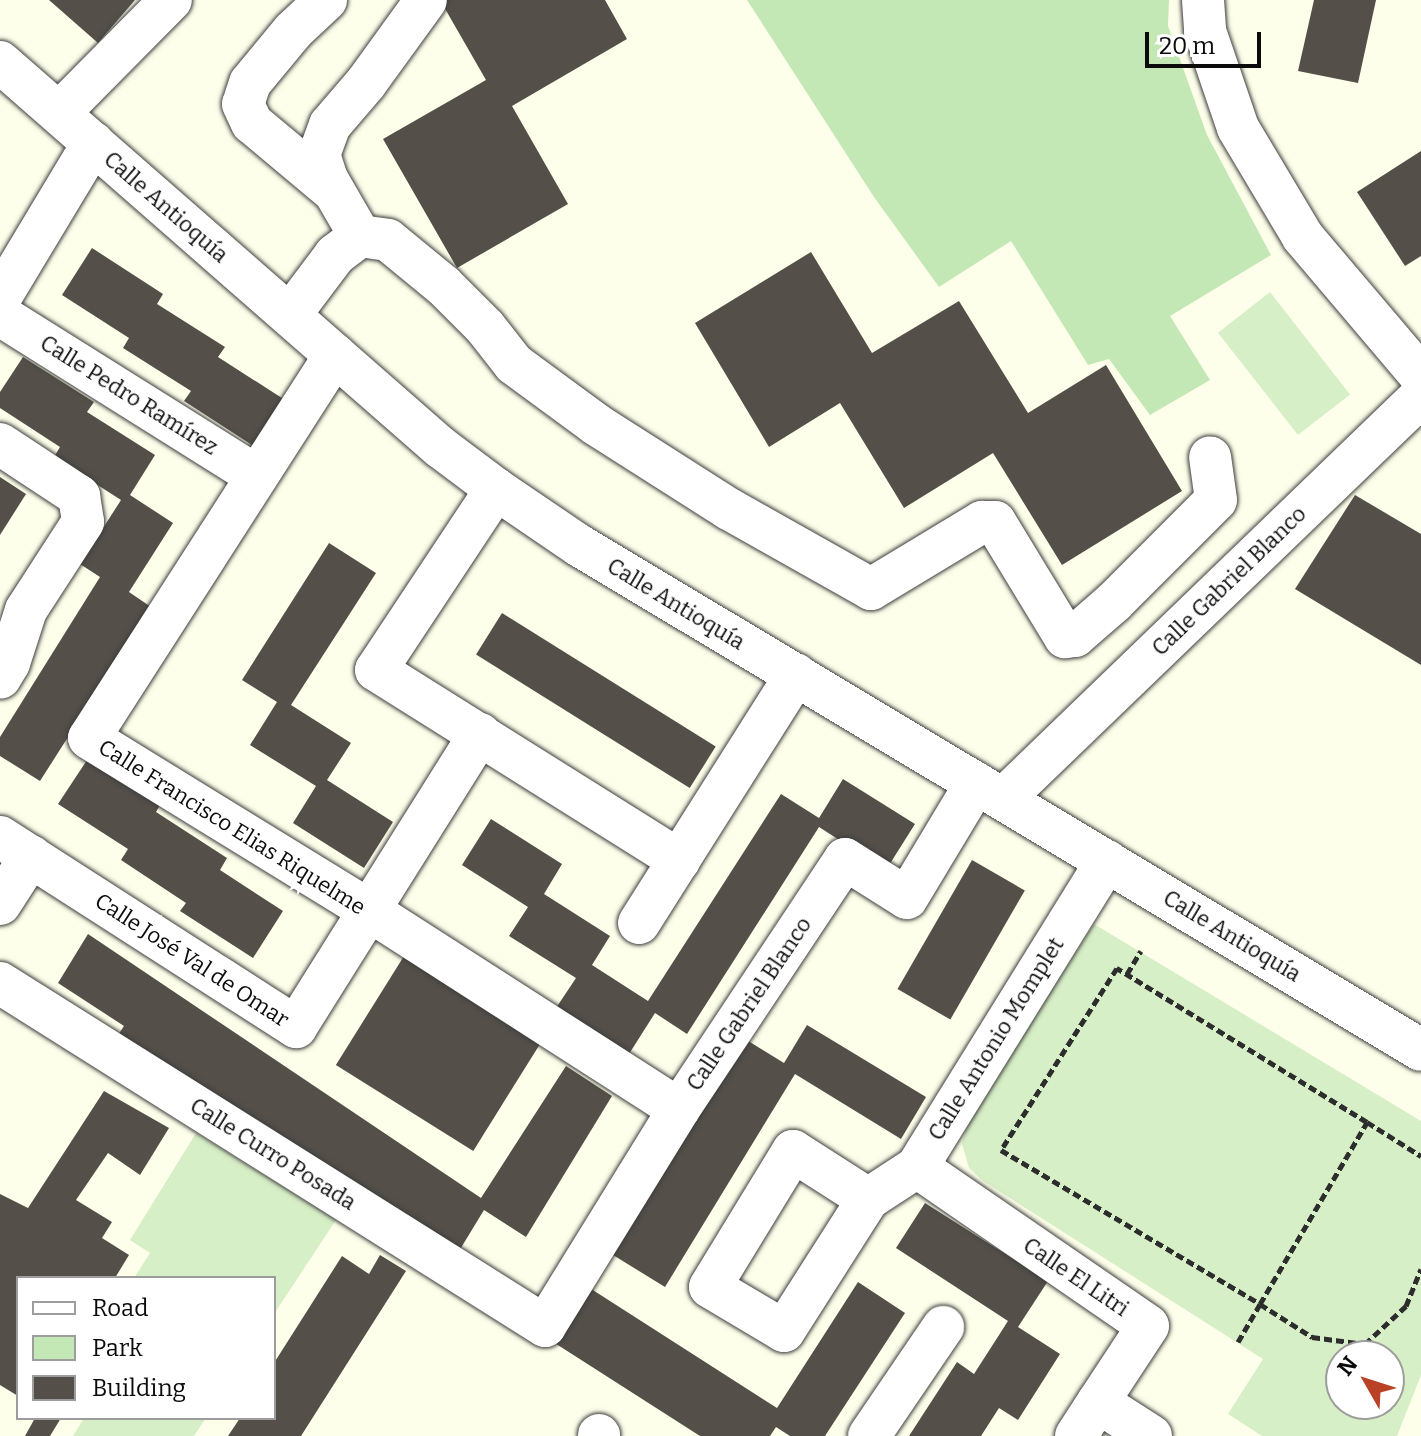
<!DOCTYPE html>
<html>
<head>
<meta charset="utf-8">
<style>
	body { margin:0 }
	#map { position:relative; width:1421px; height:1436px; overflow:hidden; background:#feffea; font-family:Bitter,serif }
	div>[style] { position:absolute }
	.green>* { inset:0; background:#c3e8b5 }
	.pitch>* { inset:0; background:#d7efc6; transform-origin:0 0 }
	.building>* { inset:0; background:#544f48; transform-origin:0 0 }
	.path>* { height:5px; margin-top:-2.5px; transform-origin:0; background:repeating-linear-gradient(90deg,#2d2d2d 0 8px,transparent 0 12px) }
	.roads { filter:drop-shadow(0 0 2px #3e3e3e) drop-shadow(0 0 2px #3e3e3e) }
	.minor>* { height:42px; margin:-21px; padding:0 21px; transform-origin:21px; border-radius:21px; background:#fff }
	span { translate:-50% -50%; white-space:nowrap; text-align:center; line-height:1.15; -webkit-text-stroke:8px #fff; paint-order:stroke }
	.street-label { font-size:22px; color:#0b0b0b }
	.legend { position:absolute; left:16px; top:1276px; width:260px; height:144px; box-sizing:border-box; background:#fff; border:2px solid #9d9d9d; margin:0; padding:10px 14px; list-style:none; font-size:24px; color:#0b0b0b }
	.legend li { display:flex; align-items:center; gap:16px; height:40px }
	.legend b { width:40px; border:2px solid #9d9d9d }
	.north { position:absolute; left:1325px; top:1340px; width:80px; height:80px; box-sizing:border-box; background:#fff; border:2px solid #9d9d9d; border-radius:50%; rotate:309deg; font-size:22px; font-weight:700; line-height:32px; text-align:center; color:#0b0b0b }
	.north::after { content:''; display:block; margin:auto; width:28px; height:36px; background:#b94226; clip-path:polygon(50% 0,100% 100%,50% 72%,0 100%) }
	.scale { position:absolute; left:1145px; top:32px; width:116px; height:36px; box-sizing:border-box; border:4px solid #0b0b0b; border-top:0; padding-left:10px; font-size:24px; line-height:28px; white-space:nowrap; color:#0b0b0b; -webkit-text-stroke:6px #fff; paint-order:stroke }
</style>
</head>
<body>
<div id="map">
	<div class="green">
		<i style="clip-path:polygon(747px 0,1169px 0,1168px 26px,1207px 135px,1271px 255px,1170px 316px,1210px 380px,1150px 415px,1109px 359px,1088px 365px,1011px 241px,939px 287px,874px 197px)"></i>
	</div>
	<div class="pitch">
		<i style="left:1270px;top:292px;width:130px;height:66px;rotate:52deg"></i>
		<i style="clip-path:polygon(evenodd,1094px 924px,1421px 1121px,1421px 1375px,1397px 1436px,1262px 1436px,1228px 1414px,1263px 1359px,983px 1181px,969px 1168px,962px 1144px,968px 1122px,1094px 924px,1341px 1356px,1389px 1356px,1389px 1404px,1341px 1404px,1341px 1356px)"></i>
		<i style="clip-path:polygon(196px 1133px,336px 1220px,274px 1314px,274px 1278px,134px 1278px,150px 1253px,130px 1240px)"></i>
		<i style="clip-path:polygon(84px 1418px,206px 1418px,194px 1436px,73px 1436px)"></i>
	</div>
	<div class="building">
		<i style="clip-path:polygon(49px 0,135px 0,98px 43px)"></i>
		<i style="clip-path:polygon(440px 0,605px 0,627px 39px,512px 106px,568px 204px,457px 268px,383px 139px,486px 80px)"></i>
		<i style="clip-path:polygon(1314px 0,1376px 0,1358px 83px,1298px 71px)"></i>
		<i style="clip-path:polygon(1421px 151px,1421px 256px,1405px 266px,1357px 192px)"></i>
		<i style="clip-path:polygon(92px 248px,163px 294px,157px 304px,225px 347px,218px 357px,285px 400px,255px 447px,184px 401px,191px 391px,123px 348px,129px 338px,62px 295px)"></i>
		<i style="clip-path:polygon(811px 252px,872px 353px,959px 301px,1028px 413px,1106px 365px,1182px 491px,1062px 565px,993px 453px,904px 508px,840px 403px,769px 447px,695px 323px)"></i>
		<i style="clip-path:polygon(23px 357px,94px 402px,87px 412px,155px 455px,130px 495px,173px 523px,129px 592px,151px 607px,40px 781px,0 756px,0 737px,100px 577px,80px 564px,121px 500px,54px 457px,60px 447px,0 408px,0 392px)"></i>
		<i style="clip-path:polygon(0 477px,26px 494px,0 535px)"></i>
		<i style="clip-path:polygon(1355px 495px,1421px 534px,1421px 665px,1295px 589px)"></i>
		<i style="clip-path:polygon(329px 543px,376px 573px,291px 705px,351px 743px,327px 780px,393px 822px,364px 868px,293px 823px,316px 786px,250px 745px,277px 702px,242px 680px)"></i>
		<i style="left:502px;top:613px;width:252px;height:49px;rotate:32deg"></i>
		<i style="clip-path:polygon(91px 754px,163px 800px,156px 812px,227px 858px,220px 870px,283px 911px,253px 958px,180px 911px,186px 903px,121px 860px,128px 849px,58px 804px)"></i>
		<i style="clip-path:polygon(843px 779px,915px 824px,886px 870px,819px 827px,687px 1034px,655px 1013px,629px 1054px,556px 1008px,576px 978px,509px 936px,528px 907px,462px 865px,491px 819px,562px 864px,544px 894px,610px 936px,592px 965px,648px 1001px,781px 794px,819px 818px)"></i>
		<i style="left:972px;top:860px;width:61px;height:149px;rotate:30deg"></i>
		<i style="clip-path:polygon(88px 934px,481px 1198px,566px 1066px,612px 1096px,526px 1237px,484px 1210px,456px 1256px,118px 1035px,124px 1026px,58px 983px)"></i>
		<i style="left:409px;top:948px;width:162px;height:138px;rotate:32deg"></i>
		<i style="clip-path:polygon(807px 1025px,926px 1097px,901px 1139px,795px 1074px,665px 1287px,613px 1255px,745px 1039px,784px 1063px)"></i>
		<i style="clip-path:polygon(104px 1091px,169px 1128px,140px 1175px,108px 1153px,76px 1200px,112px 1222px,102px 1238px,129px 1255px,115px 1278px,18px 1278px,18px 1396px,0 1385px,0 1194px,28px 1208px)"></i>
		<i style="clip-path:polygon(925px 1203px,1048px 1281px,1018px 1327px,1060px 1354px,1018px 1420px,999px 1408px,981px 1436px,909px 1436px,957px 1362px,974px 1374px,1008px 1321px,896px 1248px)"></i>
		<i style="clip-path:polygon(380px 1255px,406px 1271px,301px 1436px,228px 1436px,240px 1418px,274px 1418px,274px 1363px,342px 1256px,369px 1274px)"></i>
		<i style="clip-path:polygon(858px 1282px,905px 1313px,825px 1436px,790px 1436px,776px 1427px,770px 1436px,700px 1436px,550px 1340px,585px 1285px,777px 1408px)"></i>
		<i style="clip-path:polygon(35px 1418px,61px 1418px,50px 1436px,25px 1436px)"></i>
	</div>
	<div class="path">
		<i style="left:1127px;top:974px;width:27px;rotate:-59deg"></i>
		<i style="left:1367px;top:1122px;width:64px;rotate:32.2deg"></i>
		<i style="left:1238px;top:1342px;width:44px;rotate:-59.9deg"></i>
		<i style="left:1260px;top:1304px;width:211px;rotate:-59.5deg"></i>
		<i style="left:1367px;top:1122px;width:294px;rotate:-148.4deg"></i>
		<i style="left:1117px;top:968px;width:216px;rotate:122.5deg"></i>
		<i style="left:1001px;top:1150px;width:301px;rotate:30.7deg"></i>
		<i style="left:1260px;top:1304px;width:62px;rotate:32.4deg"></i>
		<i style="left:1312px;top:1337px;width:53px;rotate:7.5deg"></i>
		<i style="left:1365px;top:1344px;width:56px;rotate:-42.8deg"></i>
		<i style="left:1406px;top:1306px;width:40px;rotate:-68deg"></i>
	</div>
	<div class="roads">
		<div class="minor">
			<i style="left:326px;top:0;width:45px;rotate:136.8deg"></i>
			<i style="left:293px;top:31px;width:67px;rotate:129.6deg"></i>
			<i style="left:250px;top:83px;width:22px;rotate:108deg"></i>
			<i style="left:243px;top:104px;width:21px;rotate:65deg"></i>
			<i style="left:252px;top:123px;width:103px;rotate:39.9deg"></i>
			<i style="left:1203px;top:0;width:31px;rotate:86deg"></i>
			<i style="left:1205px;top:31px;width:102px;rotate:71.2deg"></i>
			<i style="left:1238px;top:128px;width:127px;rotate:59.2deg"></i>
			<i style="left:1303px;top:237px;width:182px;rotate:49.7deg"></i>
			<i style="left:0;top:62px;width:585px;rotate:41.19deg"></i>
			<i style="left:440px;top:447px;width:70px;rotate:36.9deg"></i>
			<i style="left:496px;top:489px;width:102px;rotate:34.2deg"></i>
			<i style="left:580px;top:546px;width:980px;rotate:30.93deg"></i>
			<i style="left:59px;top:113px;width:159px;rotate:-45.3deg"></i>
			<i style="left:360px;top:236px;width:66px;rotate:-120.1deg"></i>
			<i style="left:327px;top:179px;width:25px;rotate:-108deg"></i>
			<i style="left:319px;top:155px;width:32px;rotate:-70deg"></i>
			<i style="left:330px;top:125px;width:55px;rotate:-49.4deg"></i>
			<i style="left:366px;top:83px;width:102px;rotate:-54.1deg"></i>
			<i style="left:0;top:298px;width:181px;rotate:-59deg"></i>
			<i style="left:0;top:315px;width:303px;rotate:32.1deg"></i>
			<i style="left:290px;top:315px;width:75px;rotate:-53.1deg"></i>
			<i style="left:335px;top:255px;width:31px;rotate:-37deg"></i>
			<i style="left:360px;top:236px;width:28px;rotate:8deg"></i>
			<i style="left:388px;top:240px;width:72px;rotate:39.4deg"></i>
			<i style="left:444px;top:286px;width:58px;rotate:45deg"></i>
			<i style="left:485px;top:327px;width:47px;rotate:51.9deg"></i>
			<i style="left:514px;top:364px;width:103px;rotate:36.3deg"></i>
			<i style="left:597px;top:425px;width:156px;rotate:32.5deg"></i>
			<i style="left:729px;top:509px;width:163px;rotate:29.4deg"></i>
			<i style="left:871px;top:589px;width:130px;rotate:-31.1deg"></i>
			<i style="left:982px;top:522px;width:13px"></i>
			<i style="left:995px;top:522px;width:135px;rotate:58.7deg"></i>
			<i style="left:1065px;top:637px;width:10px;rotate:-6deg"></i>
			<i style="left:1075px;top:636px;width:52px;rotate:-41.1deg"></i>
			<i style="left:1114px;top:602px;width:144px;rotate:-45deg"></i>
			<i style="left:1216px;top:500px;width:43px;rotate:-97.9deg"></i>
			<i style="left:335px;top:355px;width:455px;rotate:122.7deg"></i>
			<i style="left:89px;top:738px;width:330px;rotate:31.6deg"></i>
			<i style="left:370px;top:911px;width:367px;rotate:32.7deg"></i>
			<i style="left:0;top:444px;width:95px;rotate:33.4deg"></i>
			<i style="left:79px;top:496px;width:26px;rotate:81deg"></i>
			<i style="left:83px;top:522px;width:105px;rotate:122.9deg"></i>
			<i style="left:26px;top:610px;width:56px;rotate:107.8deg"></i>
			<i style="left:9px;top:663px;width:17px;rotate:121deg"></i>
			<i style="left:496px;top:489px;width:217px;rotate:123.5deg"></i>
			<i style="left:376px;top:670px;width:358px;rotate:32.1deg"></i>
			<i style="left:1003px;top:799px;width:581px;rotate:-43.95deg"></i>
			<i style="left:0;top:837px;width:352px;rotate:32.7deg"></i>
			<i style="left:296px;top:1027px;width:346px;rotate:-57.9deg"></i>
			<i style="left:0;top:904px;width:57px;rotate:-57.1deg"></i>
			<i style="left:639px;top:923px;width:294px;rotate:-57.7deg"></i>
			<i style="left:0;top:983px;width:644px;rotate:32.18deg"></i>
			<i style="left:545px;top:1326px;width:255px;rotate:-58.3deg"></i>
			<i style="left:679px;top:1109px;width:300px;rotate:-56.4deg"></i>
			<i style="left:845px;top:859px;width:73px;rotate:32.2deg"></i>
			<i style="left:907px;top:898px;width:134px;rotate:-59deg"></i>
			<i style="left:917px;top:1167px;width:280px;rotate:34.5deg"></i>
			<i style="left:1148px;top:1326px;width:91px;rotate:123.3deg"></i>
			<i style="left:1098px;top:1402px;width:63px;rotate:32.7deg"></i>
			<i style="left:868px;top:1199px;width:89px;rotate:-147.4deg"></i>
			<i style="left:793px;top:1151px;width:159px;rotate:121.4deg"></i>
			<i style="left:710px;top:1287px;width:86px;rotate:30.7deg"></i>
			<i style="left:784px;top:1331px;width:156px;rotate:-57.5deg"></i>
			<i style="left:868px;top:1199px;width:59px;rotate:-33.1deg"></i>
			<i style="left:917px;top:1167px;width:360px;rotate:-58.2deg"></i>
			<i style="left:599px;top:1436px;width:1px;rotate:-90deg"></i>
			<i style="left:869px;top:1436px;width:132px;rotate:-55.8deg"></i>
			<i style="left:1076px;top:1436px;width:40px;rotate:-57.1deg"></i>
		</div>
	</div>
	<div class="street-label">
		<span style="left:166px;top:207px;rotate:41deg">Calle Antioquía</span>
		<span style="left:129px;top:395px;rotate:32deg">Calle Pedro Ramírez</span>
		<span style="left:1229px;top:581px;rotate:-44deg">Calle Gabriel Blanco</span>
		<span style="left:676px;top:604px;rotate:31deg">Calle Antioquía</span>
		<span style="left:232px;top:827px;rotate:32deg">Calle Francisco Elias Riquelme</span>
		<span style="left:1232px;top:936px;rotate:31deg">Calle Antioquía</span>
		<span style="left:192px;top:960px;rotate:33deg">Calle José Val de Omar</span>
		<span style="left:749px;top:1004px;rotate:-56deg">Calle Gabriel Blanco</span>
		<span style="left:996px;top:1039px;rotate:-58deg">Calle Antonio Momplet</span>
		<span style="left:273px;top:1154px;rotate:32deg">Calle Curro Posada</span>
		<span style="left:1076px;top:1277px;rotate:34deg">Calle El Litri</span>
	</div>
	<ul class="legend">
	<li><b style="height:10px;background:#fff"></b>Road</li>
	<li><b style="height:22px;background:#c3e8b5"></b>Park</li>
	<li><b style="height:22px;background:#544f48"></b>Building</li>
	</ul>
	<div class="north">N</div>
	<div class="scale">20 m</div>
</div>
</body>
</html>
